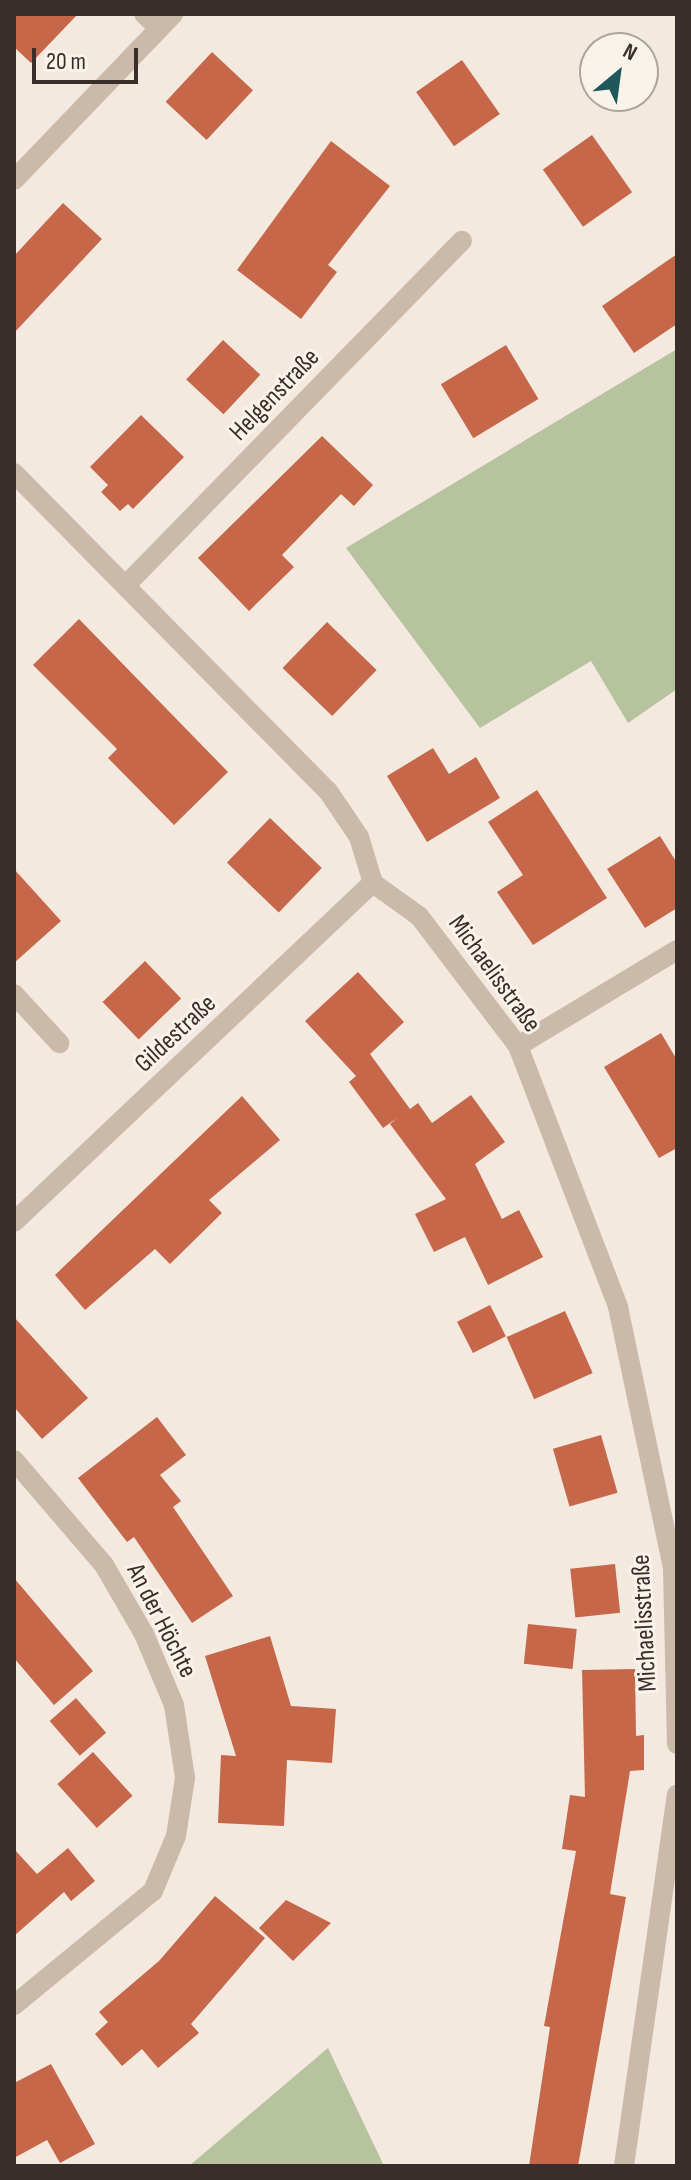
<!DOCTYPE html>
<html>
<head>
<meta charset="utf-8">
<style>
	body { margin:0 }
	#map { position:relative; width:691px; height:2180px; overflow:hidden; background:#f3e9df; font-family:"Sofia Sans Condensed",sans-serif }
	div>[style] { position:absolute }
	.green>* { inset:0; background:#b7c29e }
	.building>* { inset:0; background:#c6674a; transform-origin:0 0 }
	.street>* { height:20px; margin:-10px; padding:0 10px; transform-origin:10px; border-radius:10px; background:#cbb9aa }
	span { translate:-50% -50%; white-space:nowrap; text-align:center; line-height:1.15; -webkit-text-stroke:6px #faf3eb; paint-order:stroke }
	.street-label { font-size:26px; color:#392e2a }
	.frame { position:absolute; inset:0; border:16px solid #392e2a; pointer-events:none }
	.north { position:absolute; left:579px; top:32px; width:80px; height:80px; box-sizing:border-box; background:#faf3eb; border:2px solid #ada49e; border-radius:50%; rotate:29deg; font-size:22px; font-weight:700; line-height:32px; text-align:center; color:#392e2a }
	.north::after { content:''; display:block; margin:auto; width:28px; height:36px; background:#1f585b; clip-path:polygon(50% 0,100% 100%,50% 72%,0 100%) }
	.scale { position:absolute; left:32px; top:48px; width:106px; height:36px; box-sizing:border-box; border:4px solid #392e2a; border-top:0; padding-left:10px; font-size:24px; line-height:28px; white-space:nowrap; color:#392e2a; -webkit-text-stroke:6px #faf3eb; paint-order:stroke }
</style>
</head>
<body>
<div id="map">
	<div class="green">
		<i style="clip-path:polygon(677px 349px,677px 689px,628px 723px,591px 661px,480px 728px,346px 548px)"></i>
		<i style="clip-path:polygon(328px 2048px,384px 2166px,189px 2166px)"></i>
	</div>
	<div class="building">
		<i style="clip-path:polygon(14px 14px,78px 14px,31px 63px,14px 47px)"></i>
		<i style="left:212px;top:52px;width:56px;height:68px;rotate:43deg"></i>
		<i style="left:462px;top:60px;width:66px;height:56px;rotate:55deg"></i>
		<i style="left:592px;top:135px;width:70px;height:60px;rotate:55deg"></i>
		<i style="clip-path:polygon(331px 141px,390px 186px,328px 265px,337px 272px,301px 319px,237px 270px)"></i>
		<i style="clip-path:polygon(63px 203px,102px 239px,14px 333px,14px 256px)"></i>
		<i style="clip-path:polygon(677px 254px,677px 324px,634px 353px,602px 306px)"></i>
		<i style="left:223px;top:340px;width:51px;height:54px;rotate:43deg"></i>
		<i style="left:506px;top:345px;width:63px;height:76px;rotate:59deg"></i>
		<i style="clip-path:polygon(141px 415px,184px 457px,133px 509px,128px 504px,120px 511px,101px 492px,108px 485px,90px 467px)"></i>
		<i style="clip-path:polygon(322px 436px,373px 485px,354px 506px,341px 494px,282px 555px,294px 567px,249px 611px,198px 558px)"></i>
		<i style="clip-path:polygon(79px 619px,228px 772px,174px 825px,108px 758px,117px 749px,33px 665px)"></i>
		<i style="left:327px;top:622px;width:69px;height:64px;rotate:44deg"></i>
		<i style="clip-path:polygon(433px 748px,449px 774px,476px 757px,500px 798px,427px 842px,387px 776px)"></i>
		<i style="clip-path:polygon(537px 790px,607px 898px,533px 945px,497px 892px,523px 875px,488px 822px)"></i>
		<i style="left:270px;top:818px;width:72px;height:62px;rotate:44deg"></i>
		<i style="clip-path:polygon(660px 836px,677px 863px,677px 908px,645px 928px,607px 869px)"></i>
		<i style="clip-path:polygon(14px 869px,61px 921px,14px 963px)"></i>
		<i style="left:145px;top:961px;width:52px;height:59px;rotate:46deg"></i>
		<i style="clip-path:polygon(358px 972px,404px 1022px,370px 1054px,410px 1109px,418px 1103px,432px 1123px,471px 1095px,505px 1142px,475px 1164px,502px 1219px,519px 1210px,543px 1257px,488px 1285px,465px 1237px,434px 1252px,415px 1214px,446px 1199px,390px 1124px,397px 1118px,383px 1128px,349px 1082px,356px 1076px,305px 1021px)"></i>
		<i style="clip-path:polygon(661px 1033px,677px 1060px,677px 1148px,659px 1158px,604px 1067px)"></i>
		<i style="clip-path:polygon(242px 1096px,280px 1140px,209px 1200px,222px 1213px,170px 1264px,155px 1249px,85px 1310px,55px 1275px)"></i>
		<i style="left:490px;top:1305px;width:35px;height:37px;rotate:63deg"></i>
		<i style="left:565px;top:1311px;width:68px;height:64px;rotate:66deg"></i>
		<i style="clip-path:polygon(14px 1317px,88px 1398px,42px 1439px,14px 1407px)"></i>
		<i style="clip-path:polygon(157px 1417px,186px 1455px,160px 1475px,181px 1501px,173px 1507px,233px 1596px,192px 1623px,134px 1537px,127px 1542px,78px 1478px)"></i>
		<i style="left:601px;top:1435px;width:60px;height:50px;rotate:74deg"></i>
		<i style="left:615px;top:1564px;width:49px;height:45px;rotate:84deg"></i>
		<i style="clip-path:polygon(14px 1578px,93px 1671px,54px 1705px,14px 1658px)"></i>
		<i style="left:528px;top:1624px;width:49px;height:40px;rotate:6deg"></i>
		<i style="clip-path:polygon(270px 1636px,291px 1706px,336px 1709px,332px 1763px,287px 1760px,284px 1826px,218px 1823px,221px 1755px,236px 1756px,205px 1656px)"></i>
		<i style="clip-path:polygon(635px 1669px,636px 1736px,644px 1735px,644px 1770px,630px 1771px,610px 1894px,626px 1897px,578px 2166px,529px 2166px,550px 2027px,544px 2026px,576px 1851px,562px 1849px,570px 1795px,585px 1797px,582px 1670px)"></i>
		<i style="left:76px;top:1698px;width:46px;height:35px;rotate:49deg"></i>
		<i style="left:93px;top:1752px;width:59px;height:48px;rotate:48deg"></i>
		<i style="clip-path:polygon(68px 1848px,95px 1881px,71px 1901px,64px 1892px,14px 1936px,14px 1849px,37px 1874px)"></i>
		<i style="clip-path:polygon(215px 1896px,265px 1938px,191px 2024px,199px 2033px,158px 2068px,142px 2049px,122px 2066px,95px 2034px,108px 2022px,99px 2012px,159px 1961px)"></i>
		<i style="clip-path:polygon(286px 1900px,331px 1923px,293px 1961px,259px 1928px)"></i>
		<i style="clip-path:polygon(51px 2064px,95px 2144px,60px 2163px,47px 2140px,14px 2158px,14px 2083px)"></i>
	</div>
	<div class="street">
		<i style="left:144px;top:14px;width:21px;rotate:43deg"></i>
		<i style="left:14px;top:180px;width:230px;rotate:-46.2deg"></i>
		<i style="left:14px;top:473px;width:447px;rotate:45.4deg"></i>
		<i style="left:328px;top:791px;width:55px;rotate:56deg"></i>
		<i style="left:359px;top:837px;width:48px;rotate:73.1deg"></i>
		<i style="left:373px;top:883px;width:57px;rotate:35.7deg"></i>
		<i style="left:419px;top:916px;width:163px;rotate:52.7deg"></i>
		<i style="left:518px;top:1046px;width:280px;rotate:69deg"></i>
		<i style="left:618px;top:1307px;width:268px;rotate:78.1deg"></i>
		<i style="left:673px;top:1569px;width:175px;rotate:88.7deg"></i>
		<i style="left:126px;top:585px;width:481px;rotate:-45.7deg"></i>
		<i style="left:14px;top:994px;width:67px;rotate:47.4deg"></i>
		<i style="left:518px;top:1046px;width:186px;rotate:-31.1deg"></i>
		<i style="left:14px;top:1222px;width:494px;rotate:-43.4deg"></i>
		<i style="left:14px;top:1460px;width:138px;rotate:49.4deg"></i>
		<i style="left:104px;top:1565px;width:80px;rotate:59.9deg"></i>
		<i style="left:144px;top:1634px;width:77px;rotate:67.1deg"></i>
		<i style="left:174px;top:1705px;width:74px;rotate:81.4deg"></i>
		<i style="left:185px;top:1778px;width:59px;rotate:98.8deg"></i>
		<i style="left:176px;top:1836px;width:60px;rotate:112.7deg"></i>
		<i style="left:153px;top:1891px;width:180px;rotate:140.6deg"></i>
		<i style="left:624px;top:2166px;width:375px;rotate:-81.9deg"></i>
	</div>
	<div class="street-label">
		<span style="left:275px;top:395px;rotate:-46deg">Helgenstraße</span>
		<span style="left:494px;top:974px;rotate:54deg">Michaelisstraße</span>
		<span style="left:176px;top:1034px;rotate:-43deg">Gildestraße</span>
		<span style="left:161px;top:1621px;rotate:63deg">An der Höchte</span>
		<span style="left:645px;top:1623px;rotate:-93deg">Michaelisstraße</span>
	</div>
	<div class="frame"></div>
	<div class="north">N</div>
	<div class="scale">20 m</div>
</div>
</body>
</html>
